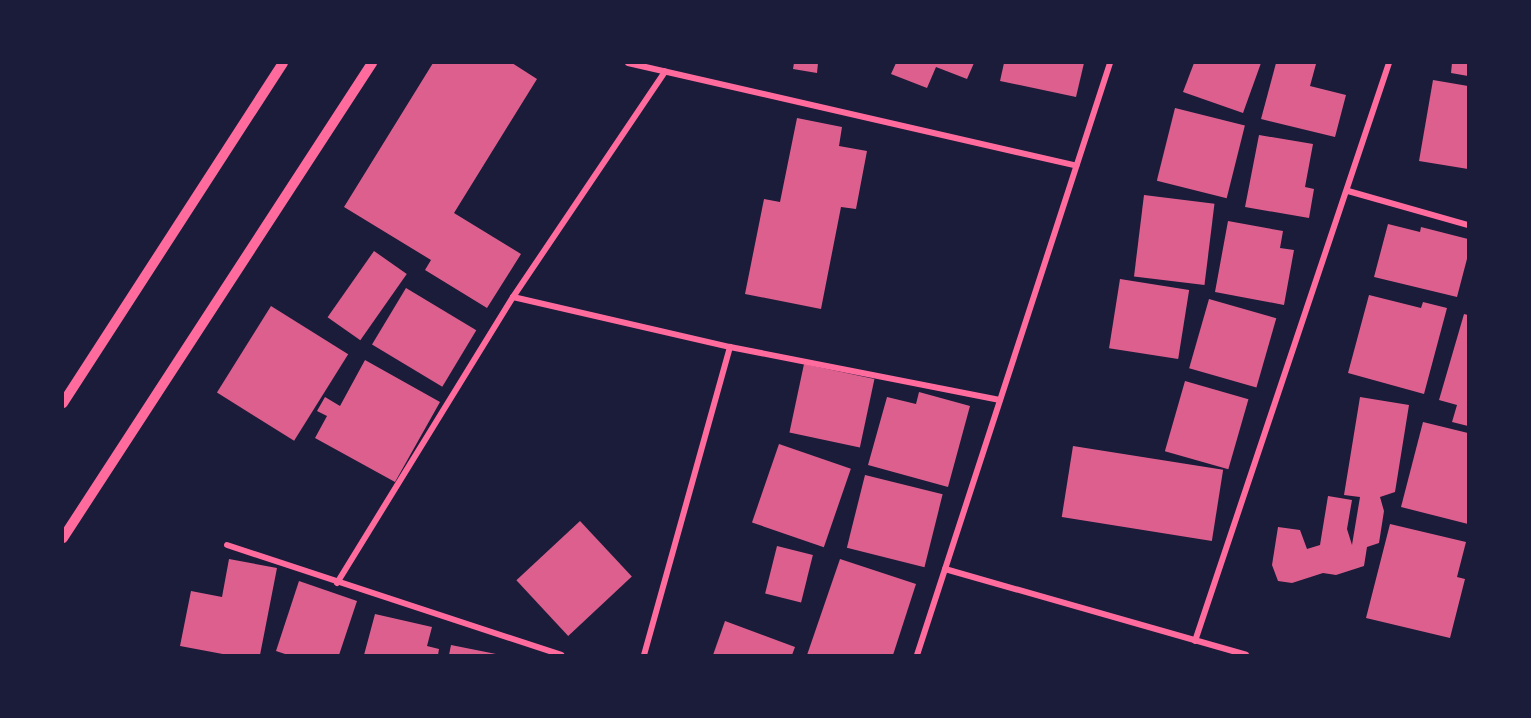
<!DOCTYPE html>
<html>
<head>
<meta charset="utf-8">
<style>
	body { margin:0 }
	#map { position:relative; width:1531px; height:718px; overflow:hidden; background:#1b1b3a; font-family:"Public Sans",sans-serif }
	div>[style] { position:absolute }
	.building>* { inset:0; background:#dd5f8e; transform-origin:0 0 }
	.minor>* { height:6px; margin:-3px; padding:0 3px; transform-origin:3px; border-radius:3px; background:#ff6b9d }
	.tertiary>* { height:10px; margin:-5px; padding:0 5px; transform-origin:5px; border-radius:5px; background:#ff6b9d }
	span { translate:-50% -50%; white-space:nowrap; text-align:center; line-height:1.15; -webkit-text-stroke:5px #1b1b3a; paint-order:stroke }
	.frame { position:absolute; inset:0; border:64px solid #1b1b3a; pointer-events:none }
</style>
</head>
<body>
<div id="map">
	<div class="building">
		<i style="clip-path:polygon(433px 63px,512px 63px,537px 79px,454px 213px,521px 254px,487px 308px,425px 270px,431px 260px,344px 207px)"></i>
		<i style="clip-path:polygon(794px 63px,818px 63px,817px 73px,793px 69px)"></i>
		<i style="clip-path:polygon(896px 63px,974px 63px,967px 79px,936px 67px,927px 88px,891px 74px)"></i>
		<i style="clip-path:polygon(1004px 63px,1084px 63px,1076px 97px,1000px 81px)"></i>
		<i style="clip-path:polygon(1194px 63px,1261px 63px,1243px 113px,1183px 92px)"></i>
		<i style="clip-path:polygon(1276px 63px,1316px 64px,1310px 86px,1346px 95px,1335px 137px,1261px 119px)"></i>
		<i style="clip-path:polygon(1452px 63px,1468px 63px,1468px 76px,1451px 73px)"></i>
		<i style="clip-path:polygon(1433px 80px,1468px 86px,1468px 169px,1419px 161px)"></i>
		<i style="left:1175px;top:108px;width:72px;height:75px;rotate:14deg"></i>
		<i style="clip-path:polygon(797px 118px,842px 127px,839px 146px,867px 151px,856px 209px,841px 207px,821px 309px,745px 294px,764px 199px,780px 202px)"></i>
		<i style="clip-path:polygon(1259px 135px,1313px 144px,1305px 187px,1314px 189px,1309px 218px,1245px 207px)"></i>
		<i style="left:1144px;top:195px;width:71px;height:82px;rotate:7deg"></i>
		<i style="clip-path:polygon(1228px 221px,1283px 231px,1280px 248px,1294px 250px,1284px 305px,1215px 292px)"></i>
		<i style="clip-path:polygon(1388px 224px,1420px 232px,1421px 227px,1468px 239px,1468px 255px,1457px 297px,1374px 277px)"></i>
		<i style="left:374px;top:251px;width:40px;height:81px;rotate:35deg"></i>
		<i style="left:1120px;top:279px;width:70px;height:70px;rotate:9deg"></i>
		<i style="left:406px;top:288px;width:82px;height:66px;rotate:31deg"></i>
		<i style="clip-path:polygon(1369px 295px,1421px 308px,1423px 302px,1447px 308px,1424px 394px,1348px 373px)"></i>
		<i style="left:1209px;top:299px;width:70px;height:72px;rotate:16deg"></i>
		<i style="left:271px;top:306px;width:91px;height:102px;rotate:32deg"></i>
		<i style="clip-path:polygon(1464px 314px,1468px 315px,1468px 426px,1452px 422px,1457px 405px,1439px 400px)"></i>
		<i style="clip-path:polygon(365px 360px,440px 402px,395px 482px,315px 438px,327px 416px,317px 411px,325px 397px,340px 406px)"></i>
		<i style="left:804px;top:364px;width:72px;height:70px;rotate:12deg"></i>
		<i style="left:1185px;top:381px;width:66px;height:73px;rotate:16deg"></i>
		<i style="clip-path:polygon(919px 392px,970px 406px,948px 487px,868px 465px,887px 397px,916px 404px)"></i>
		<i style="clip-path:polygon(1360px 397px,1409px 405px,1395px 492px,1380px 497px,1384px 511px,1379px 543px,1367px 547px,1364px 566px,1336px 575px,1323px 573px,1292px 583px,1278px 581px,1272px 565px,1278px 527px,1300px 530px,1307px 549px,1320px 545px,1328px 496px,1352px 500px,1347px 529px,1352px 545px,1360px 497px,1344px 495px)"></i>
		<i style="clip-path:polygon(1423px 422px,1468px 433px,1468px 524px,1401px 507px)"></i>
		<i style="left:779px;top:444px;width:76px;height:83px;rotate:19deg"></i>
		<i style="left:1073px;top:446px;width:152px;height:72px;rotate:9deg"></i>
		<i style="left:865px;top:475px;width:80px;height:75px;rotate:14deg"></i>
		<i style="left:580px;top:521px;width:76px;height:87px;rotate:47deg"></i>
		<i style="clip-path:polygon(1390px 524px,1466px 542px,1457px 577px,1465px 579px,1450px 638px,1366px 618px)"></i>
		<i style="left:777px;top:546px;width:37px;height:49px;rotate:14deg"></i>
		<i style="clip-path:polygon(229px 559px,277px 568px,260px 655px,228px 655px,180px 646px,191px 591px,222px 597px)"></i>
		<i style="clip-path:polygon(840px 559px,916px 584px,893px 655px,807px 655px)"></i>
		<i style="clip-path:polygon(299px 581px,357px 601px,339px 655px,288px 655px,276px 651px)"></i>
		<i style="clip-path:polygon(375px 614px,432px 627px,427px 646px,439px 649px,438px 655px,364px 655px)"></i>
		<i style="clip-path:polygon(725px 621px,795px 647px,792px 655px,713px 655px)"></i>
		<i style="clip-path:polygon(451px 645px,496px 654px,496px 655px,449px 655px)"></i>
	</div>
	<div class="minor">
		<i style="left:628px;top:63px;width:460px;rotate:12.9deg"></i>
		<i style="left:1348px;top:191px;width:125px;rotate:15.8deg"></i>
		<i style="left:513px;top:297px;width:223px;rotate:13deg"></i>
		<i style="left:730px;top:347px;width:275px;rotate:11.1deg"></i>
		<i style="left:227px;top:545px;width:352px;rotate:18.2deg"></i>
		<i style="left:945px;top:569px;width:313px;rotate:15.9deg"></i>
		<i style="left:337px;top:583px;width:336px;rotate:-58.4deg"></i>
		<i style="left:513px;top:297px;width:272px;rotate:-56deg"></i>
		<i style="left:1195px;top:641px;width:610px;rotate:-71.45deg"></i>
		<i style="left:644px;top:655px;width:320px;rotate:-74.4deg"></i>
		<i style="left:917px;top:655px;width:623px;rotate:-71.94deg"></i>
	</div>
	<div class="tertiary">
		<i style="left:63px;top:403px;width:405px;rotate:-57.1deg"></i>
		<i style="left:63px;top:538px;width:567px;rotate:-56.95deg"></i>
	</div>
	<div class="frame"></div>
</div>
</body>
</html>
